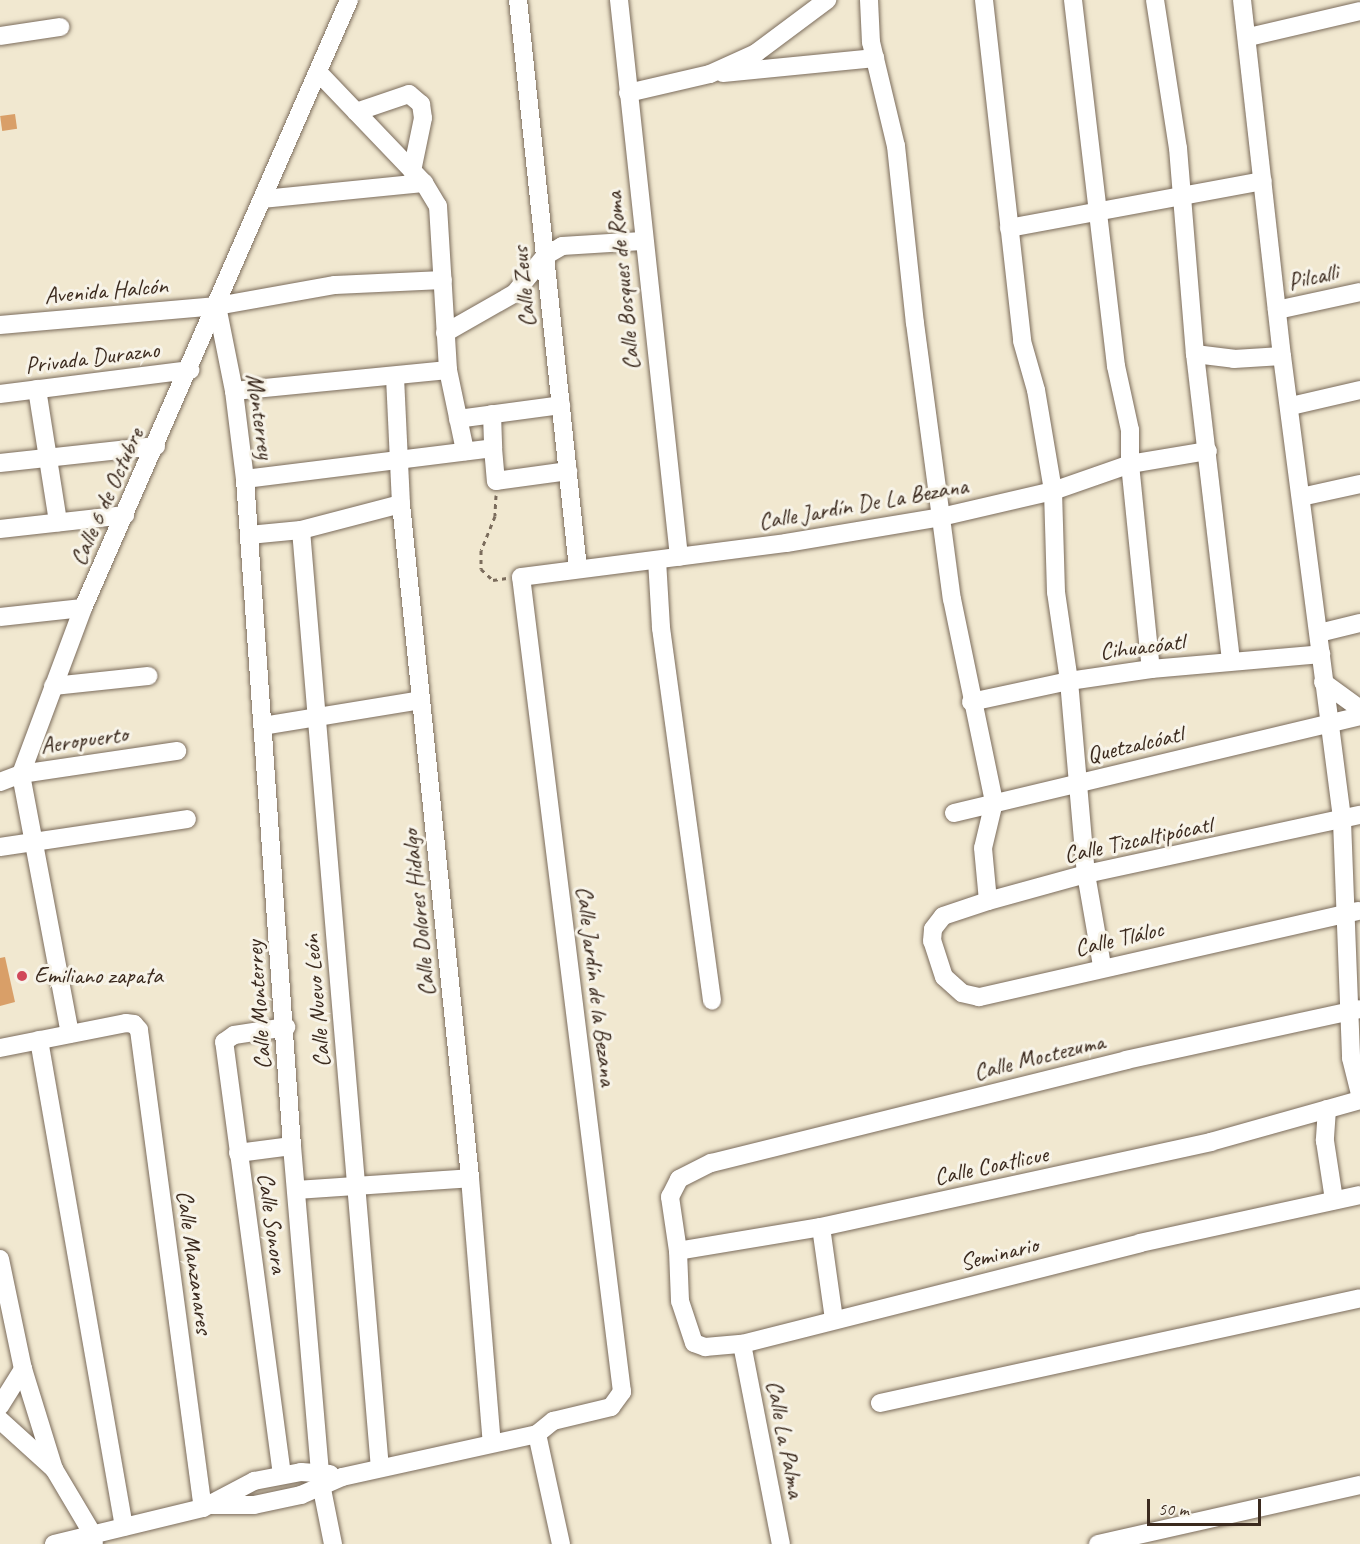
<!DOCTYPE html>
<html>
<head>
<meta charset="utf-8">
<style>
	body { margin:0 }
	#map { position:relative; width:1360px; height:1544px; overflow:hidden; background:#f1e8d0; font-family:Caveat,sans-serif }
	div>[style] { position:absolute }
	.building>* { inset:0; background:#d99f68; transform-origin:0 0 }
	.path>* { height:3px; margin-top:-1.5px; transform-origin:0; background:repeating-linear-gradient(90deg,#7b6c5c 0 4.5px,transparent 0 9px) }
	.roads { filter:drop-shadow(0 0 2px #7b6c5c) drop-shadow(0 0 2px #7b6c5c) }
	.minor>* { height:18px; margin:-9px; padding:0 9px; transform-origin:9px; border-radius:9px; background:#fff }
	.dots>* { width:16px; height:16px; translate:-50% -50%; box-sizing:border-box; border:3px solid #f7f3e8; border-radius:50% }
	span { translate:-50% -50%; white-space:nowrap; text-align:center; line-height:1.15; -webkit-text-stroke:6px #f7f3e8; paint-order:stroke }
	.street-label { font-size:24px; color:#3b2a1e }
	.poi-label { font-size:24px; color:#3b2a1e }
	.left { translate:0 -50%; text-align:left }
	.scale { position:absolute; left:1147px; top:1499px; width:114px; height:27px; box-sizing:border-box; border:3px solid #3b2a1e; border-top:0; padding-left:8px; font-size:18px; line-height:21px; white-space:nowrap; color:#3b2a1e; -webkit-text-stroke:4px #f7f3e8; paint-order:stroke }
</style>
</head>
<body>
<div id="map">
	<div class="building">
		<i style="left:15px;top:114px;width:15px;height:15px;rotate:82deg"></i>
		<i style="clip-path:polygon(5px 957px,15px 1002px,0 1006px,0 958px)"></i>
	</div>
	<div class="path">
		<i style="left:496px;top:495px;width:21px;rotate:93deg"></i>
		<i style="left:495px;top:516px;width:37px;rotate:112deg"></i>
		<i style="left:481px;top:550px;width:19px;rotate:90deg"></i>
		<i style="left:481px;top:569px;width:16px;rotate:43deg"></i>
		<i style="left:493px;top:580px;width:14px;rotate:-8deg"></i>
	</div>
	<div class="roads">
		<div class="minor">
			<i style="left:518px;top:0;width:572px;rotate:83.98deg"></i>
			<i style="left:619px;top:0;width:560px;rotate:83.85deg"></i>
			<i style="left:869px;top:0;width:42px;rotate:87.3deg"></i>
			<i style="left:871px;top:42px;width:107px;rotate:76.5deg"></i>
			<i style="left:896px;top:146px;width:178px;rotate:83.9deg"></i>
			<i style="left:915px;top:323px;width:278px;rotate:82.4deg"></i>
			<i style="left:952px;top:599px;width:207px;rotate:78.3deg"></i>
			<i style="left:994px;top:802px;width:47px;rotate:103.4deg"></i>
			<i style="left:983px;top:848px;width:53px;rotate:84.6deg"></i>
			<i style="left:984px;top:0;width:343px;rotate:83.6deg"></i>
			<i style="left:1022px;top:341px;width:51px;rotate:74.1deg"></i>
			<i style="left:1036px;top:390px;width:102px;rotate:80.4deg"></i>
			<i style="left:1053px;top:491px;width:101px;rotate:88.3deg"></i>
			<i style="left:1056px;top:592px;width:90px;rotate:81.7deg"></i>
			<i style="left:1069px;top:681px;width:194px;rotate:85deg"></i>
			<i style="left:1086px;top:874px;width:93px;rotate:80.1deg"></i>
			<i style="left:1073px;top:0;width:369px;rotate:83.3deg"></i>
			<i style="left:1116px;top:366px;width:66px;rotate:77.7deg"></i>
			<i style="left:1130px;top:430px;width:34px;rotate:90deg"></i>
			<i style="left:1130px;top:464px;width:206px;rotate:84.2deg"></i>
			<i style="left:1155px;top:0;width:150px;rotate:81.2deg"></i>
			<i style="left:1178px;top:148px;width:207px;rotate:85.3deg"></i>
			<i style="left:1195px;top:354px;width:308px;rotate:83.3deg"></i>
			<i style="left:1242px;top:0;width:358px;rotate:83.6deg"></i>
			<i style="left:1282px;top:356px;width:469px;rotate:82.6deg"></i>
			<i style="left:1342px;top:821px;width:237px;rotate:87.8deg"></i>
			<i style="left:1351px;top:1058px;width:37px;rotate:76deg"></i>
			<i style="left:0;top:36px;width:61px;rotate:-8.5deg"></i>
			<i style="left:1249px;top:37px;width:114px;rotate:-13.2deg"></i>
			<i style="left:318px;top:72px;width:153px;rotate:46.3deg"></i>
			<i style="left:424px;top:183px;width:27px;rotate:59deg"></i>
			<i style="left:438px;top:206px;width:164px;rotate:86.5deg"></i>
			<i style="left:448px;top:370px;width:83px;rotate:78.1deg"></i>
			<i style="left:723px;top:73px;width:153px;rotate:-5.6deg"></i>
			<i style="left:628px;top:93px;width:84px;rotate:-13deg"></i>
			<i style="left:710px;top:74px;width:51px;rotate:-24.5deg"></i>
			<i style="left:756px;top:53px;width:89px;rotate:-36.7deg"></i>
			<i style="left:356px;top:112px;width:56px;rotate:-18.8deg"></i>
			<i style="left:409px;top:94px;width:16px;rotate:40deg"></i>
			<i style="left:421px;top:104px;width:14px;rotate:82deg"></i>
			<i style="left:423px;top:118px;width:54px;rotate:101.7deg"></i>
			<i style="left:263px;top:199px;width:162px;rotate:-5.7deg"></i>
			<i style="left:1009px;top:228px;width:258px;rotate:-10.5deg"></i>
			<i style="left:217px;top:306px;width:87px;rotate:78.7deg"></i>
			<i style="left:234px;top:391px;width:89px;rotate:82.9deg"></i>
			<i style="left:245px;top:479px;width:669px;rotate:85.97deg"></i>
			<i style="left:292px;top:1146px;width:326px;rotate:85.1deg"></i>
			<i style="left:1277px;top:310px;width:85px;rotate:-12.2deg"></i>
			<i style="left:0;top:325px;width:218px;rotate:-5deg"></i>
			<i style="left:217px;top:306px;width:120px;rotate:-10.1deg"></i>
			<i style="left:335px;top:285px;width:108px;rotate:-2.7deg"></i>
			<i style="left:445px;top:333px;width:81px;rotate:-29.7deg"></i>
			<i style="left:515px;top:293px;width:48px;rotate:-51deg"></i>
			<i style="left:545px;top:256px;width:20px;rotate:-30deg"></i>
			<i style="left:562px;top:246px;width:80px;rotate:-3.6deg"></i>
			<i style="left:1195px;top:354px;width:39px;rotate:7deg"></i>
			<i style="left:1234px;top:359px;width:48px;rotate:-3.6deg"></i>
			<i style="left:395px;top:377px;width:127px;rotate:87.3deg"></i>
			<i style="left:401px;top:504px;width:678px;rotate:84.15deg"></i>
			<i style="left:470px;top:1178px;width:266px;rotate:85.3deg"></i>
			<i style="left:37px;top:389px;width:135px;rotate:81deg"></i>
			<i style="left:234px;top:391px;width:215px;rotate:-5.6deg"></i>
			<i style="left:0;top:394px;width:192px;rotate:-7.2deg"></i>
			<i style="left:1291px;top:406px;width:71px;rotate:-13.1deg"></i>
			<i style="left:492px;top:414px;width:34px;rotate:88deg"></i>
			<i style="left:458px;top:419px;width:104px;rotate:-7.7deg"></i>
			<i style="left:0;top:463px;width:157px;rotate:-6.2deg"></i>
			<i style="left:245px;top:479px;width:250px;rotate:-7.1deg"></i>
			<i style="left:493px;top:448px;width:33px;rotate:85deg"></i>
			<i style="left:496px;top:481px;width:73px;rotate:-7.9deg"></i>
			<i style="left:1301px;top:497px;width:60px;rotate:-12.4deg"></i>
			<i style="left:0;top:529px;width:126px;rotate:-6.4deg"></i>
			<i style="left:301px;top:530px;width:941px;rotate:85.19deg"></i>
			<i style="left:249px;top:535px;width:52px;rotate:-5.5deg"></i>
			<i style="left:301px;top:530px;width:103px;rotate:-14.6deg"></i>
			<i style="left:657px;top:560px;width:68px;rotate:86.6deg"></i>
			<i style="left:661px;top:628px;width:376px;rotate:82.2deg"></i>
			<i style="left:0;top:617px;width:83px;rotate:-6.2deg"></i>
			<i style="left:1319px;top:633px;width:42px;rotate:-13.7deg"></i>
			<i style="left:1323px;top:682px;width:46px;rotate:36.1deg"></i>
			<i style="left:53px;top:686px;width:96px;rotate:-6deg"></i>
			<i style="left:971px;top:702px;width:100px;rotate:-12.1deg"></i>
			<i style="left:1069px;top:681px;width:83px;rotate:-8.3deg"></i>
			<i style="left:1151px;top:669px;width:171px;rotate:-5deg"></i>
			<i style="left:263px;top:726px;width:160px;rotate:-9.3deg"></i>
			<i style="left:0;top:782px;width:22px;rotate:-21deg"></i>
			<i style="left:21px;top:774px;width:158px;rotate:-8.4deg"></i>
			<i style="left:954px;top:813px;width:417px;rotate:-13.4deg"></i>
			<i style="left:0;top:847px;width:189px;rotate:-8.5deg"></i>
			<i style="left:1358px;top:911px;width:389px;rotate:167.2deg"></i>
			<i style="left:979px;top:997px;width:17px;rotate:-167deg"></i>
			<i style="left:962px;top:993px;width:24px;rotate:-138deg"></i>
			<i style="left:944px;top:977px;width:38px;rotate:-108deg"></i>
			<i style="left:932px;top:941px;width:12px;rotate:-85deg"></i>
			<i style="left:933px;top:929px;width:16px;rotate:-52deg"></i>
			<i style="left:943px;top:916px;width:47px;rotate:-18.4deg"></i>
			<i style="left:988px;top:901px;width:102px;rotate:-15.4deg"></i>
			<i style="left:1086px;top:874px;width:280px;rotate:-12.2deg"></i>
			<i style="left:70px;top:1034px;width:265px;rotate:-100.7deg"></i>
			<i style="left:21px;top:774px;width:177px;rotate:-69.5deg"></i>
			<i style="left:83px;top:608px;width:664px;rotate:-66.37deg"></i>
			<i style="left:39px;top:1040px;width:494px;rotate:80.1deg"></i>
			<i style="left:0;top:1048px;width:128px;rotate:-11.2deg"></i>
			<i style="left:126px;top:1023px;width:8px;rotate:7deg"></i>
			<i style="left:134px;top:1024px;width:8px;rotate:50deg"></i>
			<i style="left:139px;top:1030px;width:482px;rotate:82.4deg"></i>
			<i style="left:1360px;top:1100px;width:155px;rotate:164.3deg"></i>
			<i style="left:1211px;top:1142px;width:399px;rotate:167.7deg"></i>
			<i style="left:821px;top:1227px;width:145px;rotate:170.5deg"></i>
			<i style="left:678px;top:1251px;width:50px;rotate:87.7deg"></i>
			<i style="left:680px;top:1301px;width:44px;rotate:71.6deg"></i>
			<i style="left:694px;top:1343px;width:12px;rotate:20deg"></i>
			<i style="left:705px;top:1347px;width:37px;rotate:-5deg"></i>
			<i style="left:742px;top:1344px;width:411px;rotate:-14.2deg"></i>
			<i style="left:1140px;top:1243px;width:225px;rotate:-12.3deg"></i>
			<i style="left:1327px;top:1109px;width:32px;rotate:94deg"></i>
			<i style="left:1325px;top:1141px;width:60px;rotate:81.3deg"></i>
			<i style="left:238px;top:1153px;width:54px;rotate:-7.4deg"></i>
			<i style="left:296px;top:1190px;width:174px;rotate:-3.9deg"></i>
			<i style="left:821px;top:1227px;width:93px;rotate:82deg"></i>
			<i style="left:678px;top:1251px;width:55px;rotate:-98.4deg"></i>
			<i style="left:670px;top:1197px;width:20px;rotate:-63deg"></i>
			<i style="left:679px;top:1179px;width:36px;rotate:-27deg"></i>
			<i style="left:711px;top:1163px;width:428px;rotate:-13.9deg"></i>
			<i style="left:1126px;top:1060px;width:239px;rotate:-12.3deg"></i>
			<i style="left:0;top:1259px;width:112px;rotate:78.2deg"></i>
			<i style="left:23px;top:1369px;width:105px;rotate:72.8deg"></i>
			<i style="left:742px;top:1344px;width:204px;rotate:79deg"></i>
			<i style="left:880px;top:1403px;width:491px;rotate:-12.3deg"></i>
			<i style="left:0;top:1406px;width:44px;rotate:-58.1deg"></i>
			<i style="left:0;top:1420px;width:73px;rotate:42.2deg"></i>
			<i style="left:54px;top:1469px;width:74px;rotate:59.3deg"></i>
			<i style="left:92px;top:1533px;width:11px;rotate:80deg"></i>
			<i style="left:537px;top:1434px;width:21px;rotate:-39deg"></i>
			<i style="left:553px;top:1421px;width:60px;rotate:-13.6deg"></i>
			<i style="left:611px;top:1407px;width:19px;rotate:-54deg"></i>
			<i style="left:622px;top:1392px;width:821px;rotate:-97.06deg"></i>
			<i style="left:521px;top:577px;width:267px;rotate:-7.3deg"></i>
			<i style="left:786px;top:543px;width:157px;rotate:-9.5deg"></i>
			<i style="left:941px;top:517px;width:115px;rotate:-13.1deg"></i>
			<i style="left:1053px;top:491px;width:82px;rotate:-19.3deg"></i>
			<i style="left:1130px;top:464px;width:79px;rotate:-9.5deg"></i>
			<i style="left:537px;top:1434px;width:113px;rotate:77.7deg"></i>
			<i style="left:282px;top:1475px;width:437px;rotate:-97.6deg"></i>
			<i style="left:224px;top:1042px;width:12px;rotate:-35deg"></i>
			<i style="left:234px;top:1035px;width:53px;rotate:-8.7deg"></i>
			<i style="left:322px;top:1489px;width:56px;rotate:78.7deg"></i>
			<i style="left:211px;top:1505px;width:43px"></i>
			<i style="left:254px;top:1505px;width:48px;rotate:-12deg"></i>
			<i style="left:301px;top:1495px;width:45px;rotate:-23.7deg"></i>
			<i style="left:342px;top:1477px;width:200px;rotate:-12.4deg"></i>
			<i style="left:54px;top:1544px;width:153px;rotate:-13.6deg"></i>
			<i style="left:203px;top:1508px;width:58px;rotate:-27.9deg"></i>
			<i style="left:254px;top:1481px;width:48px;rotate:-10.8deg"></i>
			<i style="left:301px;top:1472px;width:29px;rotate:4deg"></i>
			<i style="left:1098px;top:1544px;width:269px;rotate:-12.7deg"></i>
		</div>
	</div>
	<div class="dots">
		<i style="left:22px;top:976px;background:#d1495b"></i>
	</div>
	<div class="street-label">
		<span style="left:1313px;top:277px;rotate:-12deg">Pilcalli</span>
		<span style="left:623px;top:281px;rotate:-96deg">Calle Bosques de Roma</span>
		<span style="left:524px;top:287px;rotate:-96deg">Calle Zeus</span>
		<span style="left:106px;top:291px;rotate:-5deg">Avenida Halcón</span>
		<span style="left:92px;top:358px;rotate:-7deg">Privada Durazno</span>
		<span style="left:260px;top:416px;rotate:82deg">Monterrey</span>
		<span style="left:107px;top:497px;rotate:-66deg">Calle 6 de Octubre</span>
		<span style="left:863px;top:504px;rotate:-10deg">Calle Jardín De La Bezana</span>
		<span style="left:1142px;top:647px;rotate:-7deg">Cihuacóatl</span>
		<span style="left:84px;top:740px;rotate:-8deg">Aeropuerto</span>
		<span style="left:1135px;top:745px;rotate:-13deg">Quetzalcóatl</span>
		<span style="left:1138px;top:840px;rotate:-12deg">Calle Tizcaltipócatl</span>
		<span style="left:419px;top:913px;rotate:-96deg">Calle Dolores Hidalgo</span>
		<span style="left:1119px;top:939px;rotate:-13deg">Calle Tláloc</span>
		<span style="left:596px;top:986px;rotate:83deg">Calle Jardín de la Bezana</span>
		<span style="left:317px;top:1001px;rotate:-95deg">Calle Nuevo León</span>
		<span style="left:259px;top:1005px;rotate:-94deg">Calle Monterrey</span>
		<span style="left:1039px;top:1057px;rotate:-14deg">Calle Moctezuma</span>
		<span style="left:991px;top:1166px;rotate:-12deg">Calle Coatlicue</span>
		<span style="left:272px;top:1223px;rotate:82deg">Calle Sonora</span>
		<span style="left:999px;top:1254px;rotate:-14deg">Seminario</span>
		<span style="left:194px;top:1262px;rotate:82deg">Calle Manzanares</span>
		<span style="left:785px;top:1439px;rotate:79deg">Calle La Palma</span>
	</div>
	<div class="poi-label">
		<span class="left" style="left:34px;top:976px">Emiliano zapata</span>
	</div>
	<div class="scale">50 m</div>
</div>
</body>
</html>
